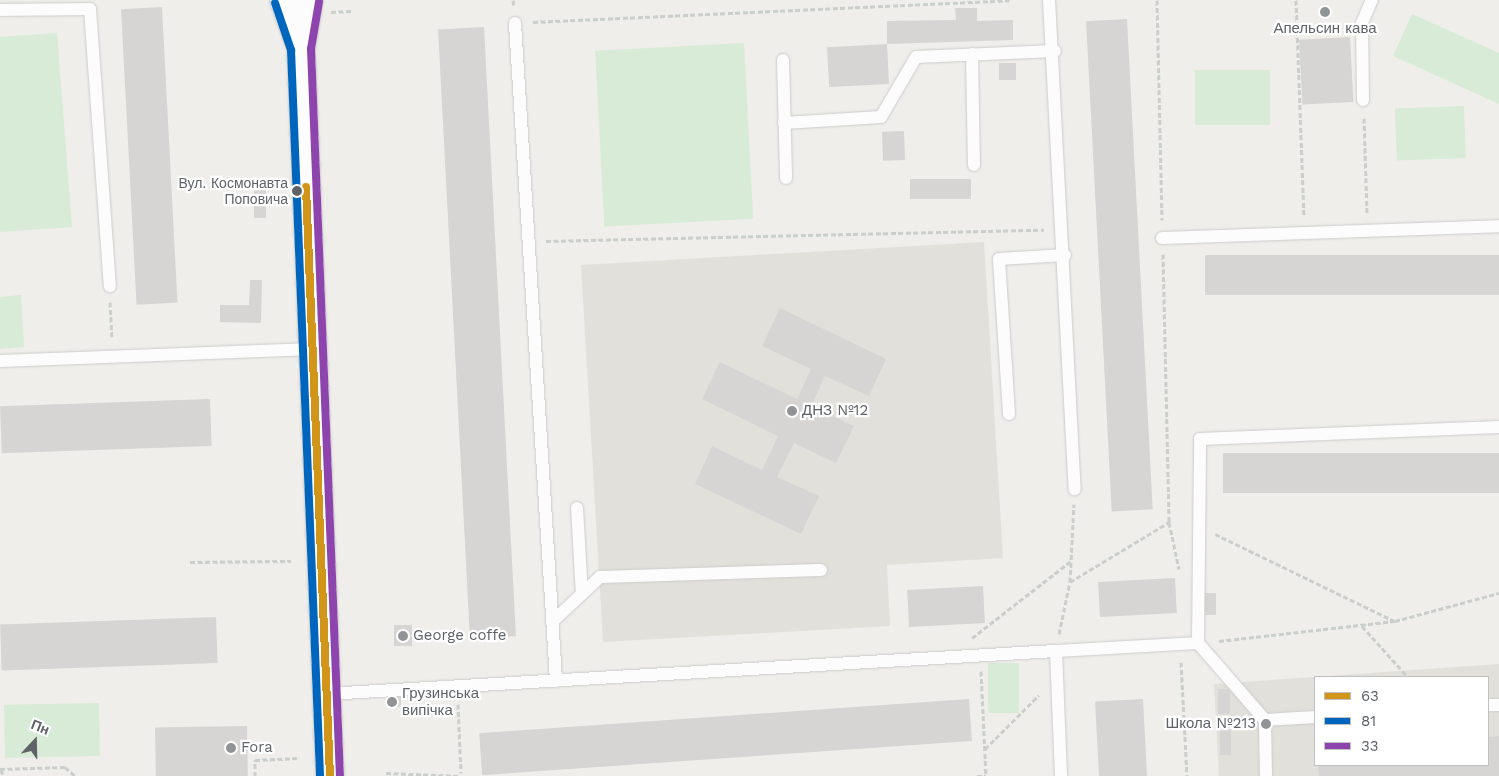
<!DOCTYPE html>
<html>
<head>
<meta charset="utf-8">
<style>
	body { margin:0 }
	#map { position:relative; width:1499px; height:776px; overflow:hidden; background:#efeeea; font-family:"Work Sans",sans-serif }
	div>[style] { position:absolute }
	.education>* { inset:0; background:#e2e0da }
	.green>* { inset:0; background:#d8ebd6; transform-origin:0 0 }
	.building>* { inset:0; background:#d6d5d3; transform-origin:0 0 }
	.path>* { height:3px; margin-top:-1.5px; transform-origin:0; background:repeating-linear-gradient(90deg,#cacfcc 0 5px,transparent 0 7.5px) }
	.roads { filter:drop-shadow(0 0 1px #cbcccc) drop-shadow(0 0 1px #cbcccc) }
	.service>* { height:12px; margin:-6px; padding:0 6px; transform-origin:6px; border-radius:6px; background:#fdfcfc }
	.tertiary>* { height:28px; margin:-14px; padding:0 14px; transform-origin:14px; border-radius:14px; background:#fdfcfc }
	.bus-1>* { height:8px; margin:-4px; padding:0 4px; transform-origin:4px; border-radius:4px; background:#d1951a }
	.bus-2>* { height:8px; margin:-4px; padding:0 4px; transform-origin:4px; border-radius:4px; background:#0065bd }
	.bus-3>* { height:8px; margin:-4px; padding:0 4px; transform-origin:4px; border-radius:4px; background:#8e44ad }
	.dots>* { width:14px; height:14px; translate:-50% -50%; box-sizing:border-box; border:2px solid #fff; border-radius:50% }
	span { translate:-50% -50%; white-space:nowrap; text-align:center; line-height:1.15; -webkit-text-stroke:4.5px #fff; paint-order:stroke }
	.bus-label { font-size:14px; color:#5f6368 }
	.right { translate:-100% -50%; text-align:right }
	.poi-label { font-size:15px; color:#5f6368 }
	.left { translate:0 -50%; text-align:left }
	.legend { position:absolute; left:1314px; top:676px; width:175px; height:90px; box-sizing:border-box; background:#fff; border:1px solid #bfc1c3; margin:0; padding:6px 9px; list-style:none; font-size:15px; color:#5f6368 }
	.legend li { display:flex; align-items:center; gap:10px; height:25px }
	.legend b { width:25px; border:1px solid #bfc1c3 }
	.north { position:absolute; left:10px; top:716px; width:50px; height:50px; -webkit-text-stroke:4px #fff; paint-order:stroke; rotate:21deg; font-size:14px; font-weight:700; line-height:20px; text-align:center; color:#5f6368 }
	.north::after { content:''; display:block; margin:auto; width:18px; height:22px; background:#5f6368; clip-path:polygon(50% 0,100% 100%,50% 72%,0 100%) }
</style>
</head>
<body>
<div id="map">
	<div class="education">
		<i style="clip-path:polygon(984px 242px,1003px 558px,887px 565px,890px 626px,603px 642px,581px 265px)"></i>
		<i style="clip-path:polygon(evenodd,1499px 664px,1499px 776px,1219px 776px,1214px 684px,1499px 664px,1315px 677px,1488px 677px,1488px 765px,1315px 765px,1315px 677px)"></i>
	</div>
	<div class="green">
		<i style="clip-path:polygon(1412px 14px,1499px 53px,1499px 104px,1393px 56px)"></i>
		<i style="clip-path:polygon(57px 33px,72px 227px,0 232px,0 37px)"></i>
		<i style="left:744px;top:43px;width:176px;height:149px;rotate:87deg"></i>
		<i style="left:1195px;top:70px;width:75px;height:55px"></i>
		<i style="left:1464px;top:106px;width:52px;height:69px;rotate:88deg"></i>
		<i style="clip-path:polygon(21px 295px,24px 347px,0 349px,0 297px)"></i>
		<i style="left:988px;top:663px;width:31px;height:50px"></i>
		<i style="left:99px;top:703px;width:53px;height:95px;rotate:89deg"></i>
	</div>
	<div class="building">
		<i style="left:162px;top:7px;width:296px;height:41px;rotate:87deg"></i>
		<i style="clip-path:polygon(955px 8px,977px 8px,977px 21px,1013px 20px,1013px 40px,887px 44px,887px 21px,956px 20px)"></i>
		<i style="left:1127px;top:19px;width:491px;height:41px;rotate:87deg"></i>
		<i style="left:484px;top:27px;width:610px;height:46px;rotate:87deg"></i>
		<i style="left:1350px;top:37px;width:65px;height:51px;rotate:87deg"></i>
		<i style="left:887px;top:44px;width:40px;height:60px;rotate:87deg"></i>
		<i style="left:999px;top:63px;width:17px;height:17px"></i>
		<i style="left:904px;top:131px;width:29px;height:22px;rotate:88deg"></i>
		<i style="left:910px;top:179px;width:61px;height:20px"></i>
		<i style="left:254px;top:180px;width:12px;height:38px"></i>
		<i style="left:1499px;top:255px;width:40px;height:294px;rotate:90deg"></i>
		<i style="clip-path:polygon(250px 280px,262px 280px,261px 323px,220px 322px,220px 305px,249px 305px)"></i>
		<i style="clip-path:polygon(780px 308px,886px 359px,869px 396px,825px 376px,811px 406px,854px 426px,836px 463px,794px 443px,777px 477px,819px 496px,801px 534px,695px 484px,712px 446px,762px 470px,778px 436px,702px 399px,720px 362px,797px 399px,811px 369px,762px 346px)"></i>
		<i style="left:210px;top:399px;width:47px;height:210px;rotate:88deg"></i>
		<i style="left:1499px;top:453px;width:40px;height:276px;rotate:90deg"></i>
		<i style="left:1175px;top:578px;width:35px;height:77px;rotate:87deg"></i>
		<i style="left:983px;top:586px;width:37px;height:76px;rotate:87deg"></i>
		<i style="left:1203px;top:593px;width:13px;height:22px"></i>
		<i style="left:216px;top:617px;width:46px;height:216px;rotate:88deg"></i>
		<i style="left:394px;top:625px;width:18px;height:21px"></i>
		<i style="left:1218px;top:689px;width:12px;height:25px"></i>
		<i style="clip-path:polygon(401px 694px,401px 707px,388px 707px,387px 695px)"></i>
		<i style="left:969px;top:699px;width:42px;height:491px;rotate:86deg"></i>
		<i style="left:1143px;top:699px;width:77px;height:48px;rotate:87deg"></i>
		<i style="left:247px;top:726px;width:50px;height:92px;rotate:89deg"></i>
		<i style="left:1220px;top:729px;width:11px;height:26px"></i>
		<i style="clip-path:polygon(1499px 736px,1499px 776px,1319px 776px,1318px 765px,1488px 765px,1488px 737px)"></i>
	</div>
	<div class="path">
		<i style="left:513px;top:0;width:7px;rotate:82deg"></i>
		<i style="left:1157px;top:0;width:220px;rotate:88.7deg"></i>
		<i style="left:1296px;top:0;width:217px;rotate:87.9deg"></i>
		<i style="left:331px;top:12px;width:20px;rotate:-3deg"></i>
		<i style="left:533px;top:22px;width:477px;rotate:-2.6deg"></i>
		<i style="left:1364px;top:118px;width:96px;rotate:88.2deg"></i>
		<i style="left:546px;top:241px;width:498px;rotate:-1.3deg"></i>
		<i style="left:1163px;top:254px;width:268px;rotate:88.7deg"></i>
		<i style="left:1169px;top:522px;width:48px;rotate:78deg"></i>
		<i style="left:110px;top:302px;width:37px;rotate:87deg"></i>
		<i style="left:1215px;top:534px;width:199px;rotate:25.9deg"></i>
		<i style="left:190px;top:562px;width:101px;rotate:-0.6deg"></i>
		<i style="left:1070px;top:582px;width:116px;rotate:-31.2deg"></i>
		<i style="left:1362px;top:626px;width:69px;rotate:48deg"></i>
		<i style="left:1059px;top:634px;width:53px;rotate:-78.1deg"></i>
		<i style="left:1070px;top:582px;width:78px;rotate:-87.1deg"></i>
		<i style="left:972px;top:638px;width:125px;rotate:-37.9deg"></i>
		<i style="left:1219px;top:641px;width:177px;rotate:-6.5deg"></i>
		<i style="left:1395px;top:621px;width:108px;rotate:-15.1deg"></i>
		<i style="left:1181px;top:662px;width:114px;rotate:87deg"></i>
		<i style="left:981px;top:671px;width:105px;rotate:87.3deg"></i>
		<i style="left:458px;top:704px;width:69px;rotate:87.5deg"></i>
		<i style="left:985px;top:749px;width:76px;rotate:-45deg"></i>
		<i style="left:0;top:769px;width:65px;rotate:-1.8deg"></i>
		<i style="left:65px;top:767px;width:13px;rotate:42deg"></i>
		<i style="left:0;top:770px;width:8px;rotate:50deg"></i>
		<i style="left:386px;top:773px;width:75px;rotate:2.3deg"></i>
		<i style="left:255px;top:776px;width:16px;rotate:-90deg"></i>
		<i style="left:255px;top:760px;width:45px;rotate:-2.5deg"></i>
		<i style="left:977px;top:776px;width:9px"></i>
	</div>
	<div class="roads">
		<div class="service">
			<i style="left:1049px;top:0;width:490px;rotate:87deg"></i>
			<i style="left:0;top:10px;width:90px;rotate:-0.6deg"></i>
			<i style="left:90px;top:9px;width:278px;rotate:85.9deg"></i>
			<i style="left:515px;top:23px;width:659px;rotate:86.43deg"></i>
			<i style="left:972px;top:54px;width:111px;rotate:89deg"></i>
			<i style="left:783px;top:60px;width:118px;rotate:88.5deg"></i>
			<i style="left:1363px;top:100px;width:77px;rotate:-90.7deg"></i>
			<i style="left:1362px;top:23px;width:25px;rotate:-67deg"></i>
			<i style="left:784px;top:123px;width:97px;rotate:-3.5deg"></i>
			<i style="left:881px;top:117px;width:69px;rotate:-59.7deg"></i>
			<i style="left:916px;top:57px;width:139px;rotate:-2.5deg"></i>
			<i style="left:1162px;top:238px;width:337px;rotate:-2deg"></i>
			<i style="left:0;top:361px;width:313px;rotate:-2.2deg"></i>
			<i style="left:1009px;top:414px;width:155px;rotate:-93.7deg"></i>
			<i style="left:999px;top:259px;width:66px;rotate:-3.5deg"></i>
			<i style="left:577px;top:508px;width:86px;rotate:86.7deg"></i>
			<i style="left:552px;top:622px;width:66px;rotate:-43.2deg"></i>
			<i style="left:600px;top:577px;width:221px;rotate:-1.8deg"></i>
			<i style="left:1198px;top:643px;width:204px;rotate:-89.4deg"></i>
			<i style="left:1200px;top:439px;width:299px;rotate:-2.3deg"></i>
			<i style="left:1056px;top:651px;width:142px;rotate:-3.2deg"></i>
			<i style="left:1198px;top:643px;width:102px;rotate:49deg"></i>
			<i style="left:1265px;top:720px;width:50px;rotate:-3.4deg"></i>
			<i style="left:327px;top:694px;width:730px;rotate:-3.38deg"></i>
			<i style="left:1056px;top:651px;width:125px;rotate:87.7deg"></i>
			<i style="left:1488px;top:705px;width:11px"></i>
			<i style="left:1265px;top:720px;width:56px;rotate:89deg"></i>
		</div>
		<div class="tertiary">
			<i style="left:284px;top:0;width:45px;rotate:70.3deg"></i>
			<i style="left:309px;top:0;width:49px;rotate:99.5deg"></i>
			<i style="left:301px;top:48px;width:729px;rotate:87.72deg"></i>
		</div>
	</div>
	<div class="bus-1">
		<i style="left:306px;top:187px;width:589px;rotate:87.67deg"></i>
	</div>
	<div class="bus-2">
		<i style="left:275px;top:3px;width:50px;rotate:71.2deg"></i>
		<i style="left:291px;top:50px;width:727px;rotate:87.71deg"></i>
	</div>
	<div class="bus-3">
		<i style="left:319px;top:2px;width:48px;rotate:99.7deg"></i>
		<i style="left:311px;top:49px;width:728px;rotate:87.72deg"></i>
	</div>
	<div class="dots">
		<i style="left:1325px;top:12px;background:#919496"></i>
		<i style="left:297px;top:191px;background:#5f6368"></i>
		<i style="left:792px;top:411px;background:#919496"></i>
		<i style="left:403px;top:636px;background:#919496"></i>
		<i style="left:392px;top:702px;background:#919496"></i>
		<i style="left:1266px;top:724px;background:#919496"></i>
		<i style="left:231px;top:748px;background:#919496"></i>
	</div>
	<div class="bus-label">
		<span class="right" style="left:288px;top:191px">Вул. Космонавта<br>Поповича</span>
	</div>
	<div class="poi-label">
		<span style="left:1325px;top:29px">Апельсин кава</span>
		<span class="left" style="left:802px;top:411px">ДНЗ №12</span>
		<span class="left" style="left:413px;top:636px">George coffe</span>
		<span class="left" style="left:402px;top:702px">Грузинська<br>випічка</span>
		<span class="right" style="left:1256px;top:724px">Школа №213</span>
		<span class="left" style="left:241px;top:748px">Fora</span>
	</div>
	<ul class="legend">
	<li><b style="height:6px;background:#d1951a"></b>63</li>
	<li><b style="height:6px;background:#0065bd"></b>81</li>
	<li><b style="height:6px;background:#8e44ad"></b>33</li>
	</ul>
	<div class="north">Пн</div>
</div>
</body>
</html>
